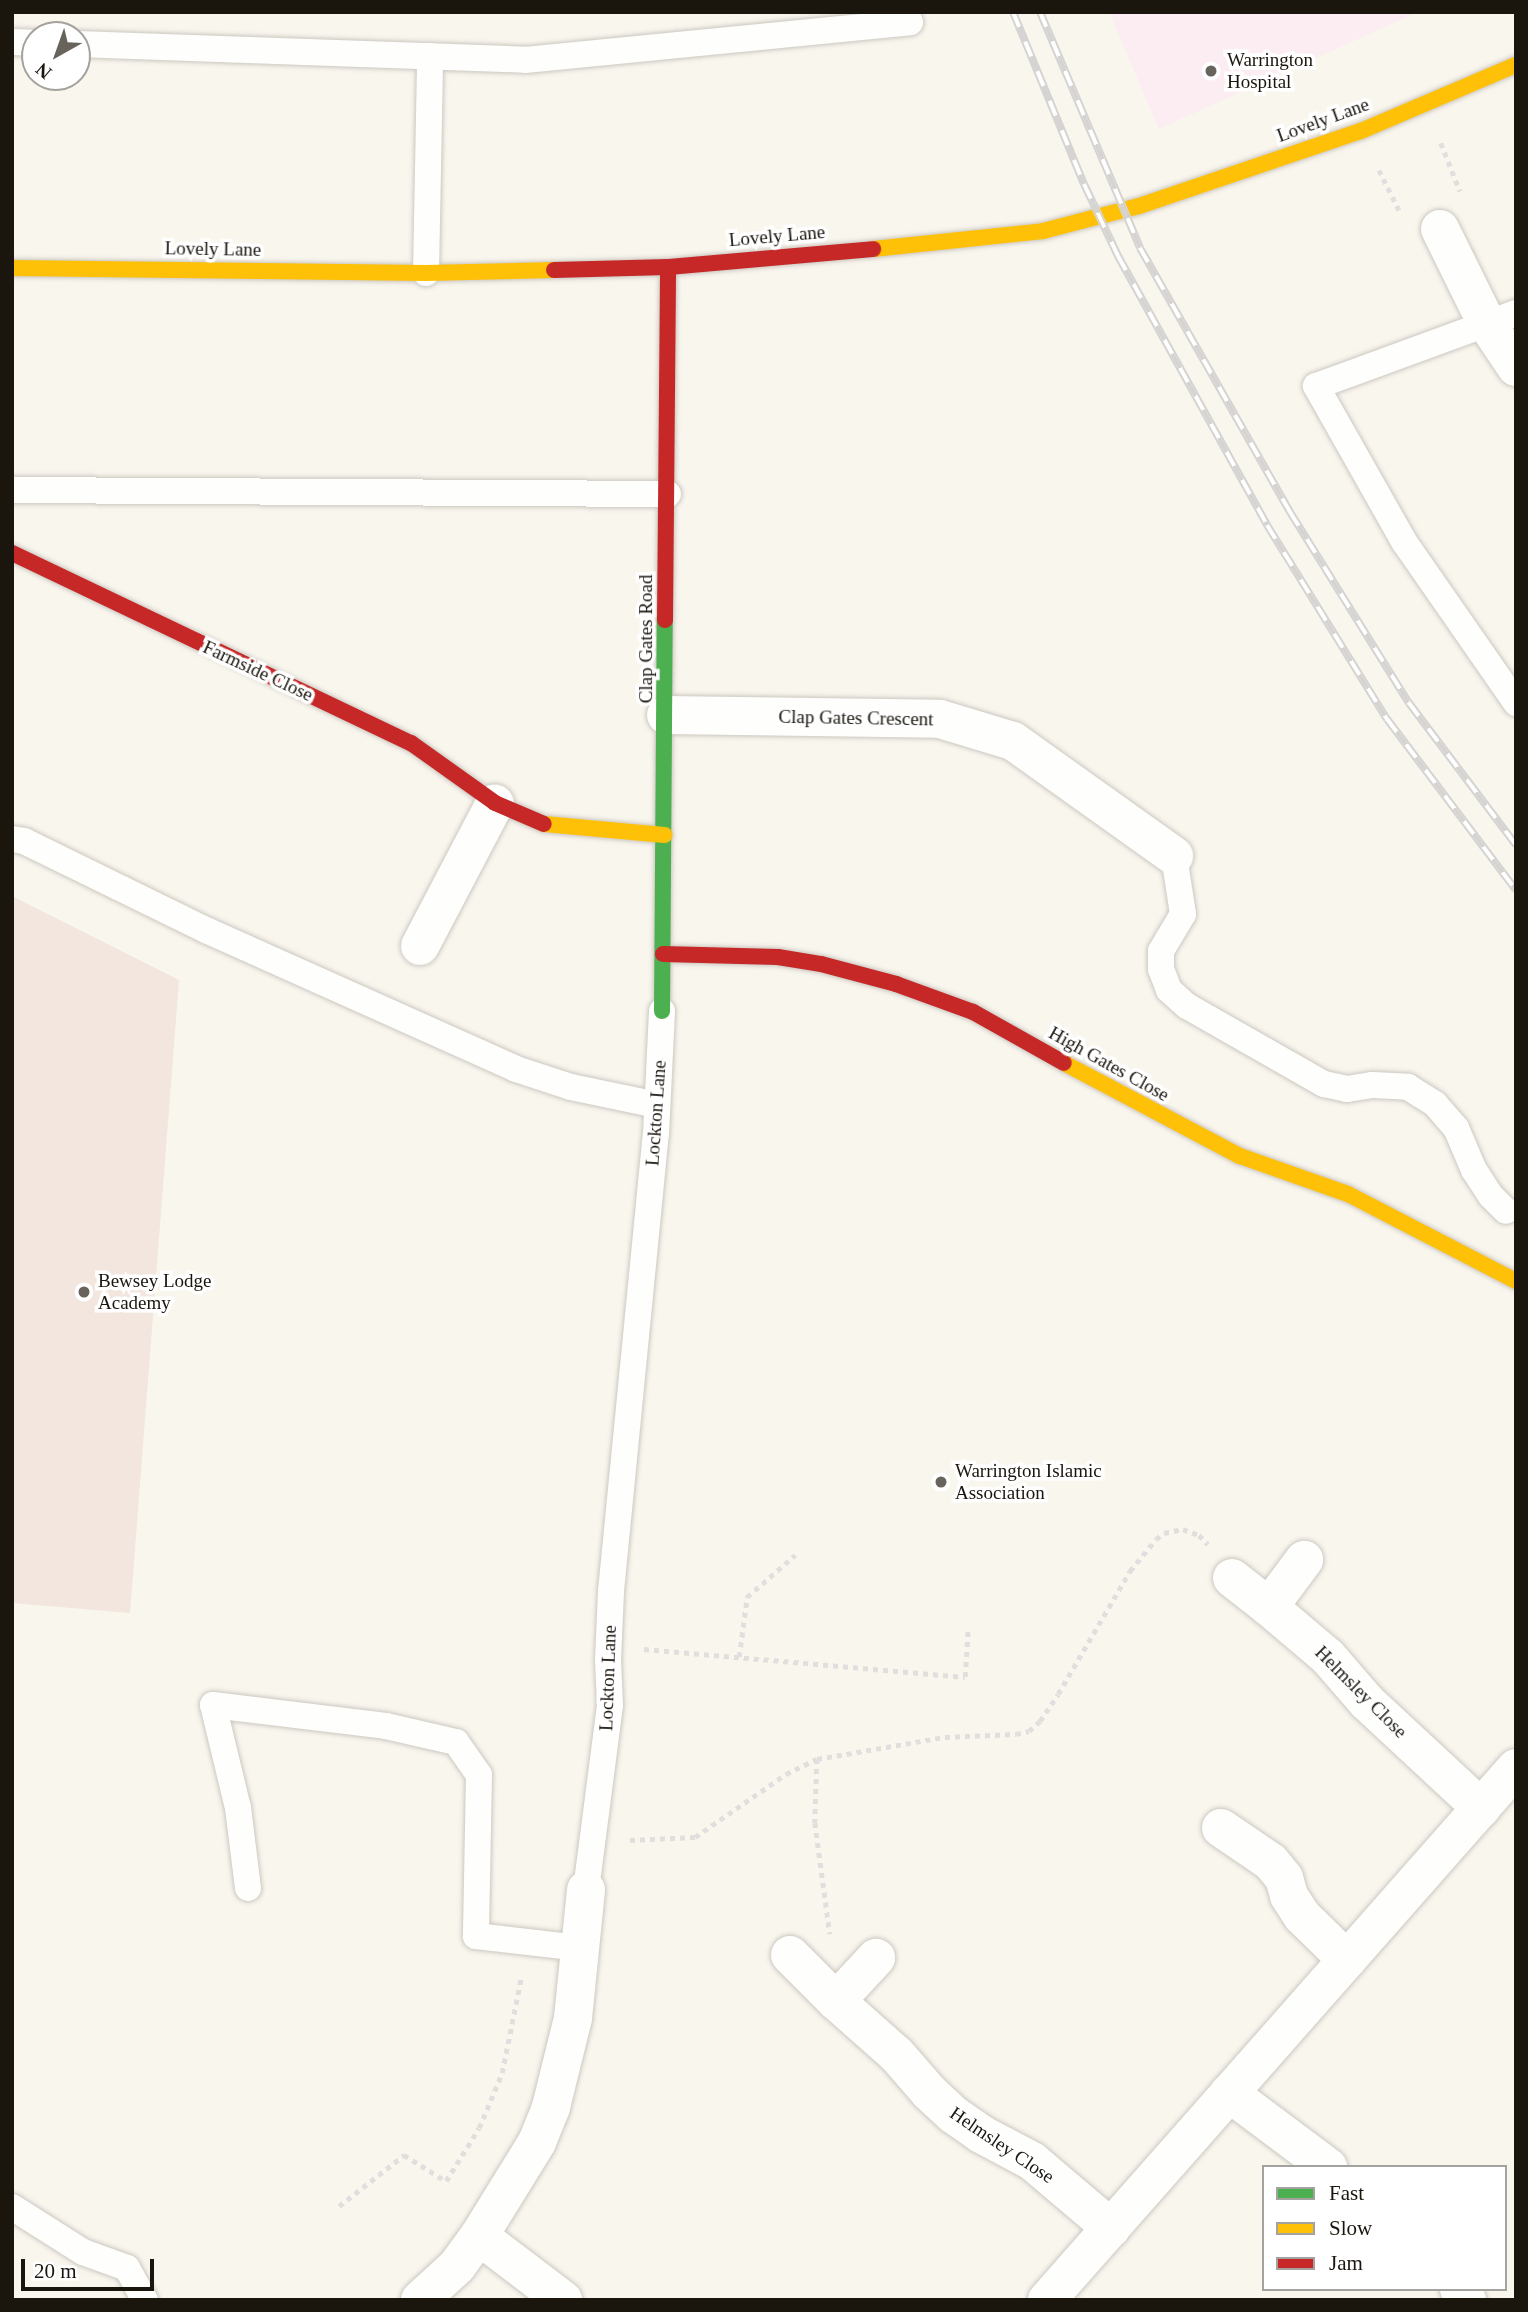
<!DOCTYPE html>
<html>
<head>
<meta charset="utf-8">
<style>
	body { margin:0 }
	#map { position:relative; width:1528px; height:2312px; overflow:hidden; background:#f9f6ee; font-family:"Times New Roman",serif }
	div>[style] { position:absolute }
	.education>* { inset:0; background:#f2e6de }
	.medical>* { inset:0; background:#fbedf1 }
	.path>* { height:4.5px; margin-top:-2.25px; transform-origin:0; background:repeating-linear-gradient(90deg,#e0dfdd 0 5px,transparent 0 10px) }
	.roads { filter:drop-shadow(0 0 2px #ccc8c1) drop-shadow(0 0 2px #ccc8c1) }
	.lane>* { height:26px; margin:-13px; padding:0 13px; transform-origin:13px; border-radius:13px; background:#fefefc }
	.street>* { height:38px; margin:-19px; padding:0 19px; transform-origin:19px; border-radius:19px; background:#fefefc }
	.fast>* { height:16px; margin:-8px; padding:0 8px; transform-origin:8px; border-radius:8px; background:#4caf50 }
	.slow>* { height:16px; margin:-8px; padding:0 8px; transform-origin:8px; border-radius:8px; background:#ffc107 }
	.jam>* { height:16px; margin:-8px; padding:0 8px; transform-origin:8px; border-radius:8px; background:#c62828 }
	.rail>* { height:8px; margin-top:-4px; transform-origin:0; background:repeating-linear-gradient(90deg,#fff 0 16px,#d5d4d2 0 32px); box-sizing:border-box; border-block:2px solid #d5d4d2 }
	.dots>* { width:19px; height:19px; translate:-50% -50%; box-sizing:border-box; border:4px solid #fff; border-radius:50% }
	span { translate:-50% -50%; white-space:nowrap; text-align:center; line-height:1.15; -webkit-text-stroke:7px #fff; paint-order:stroke }
	.poi-label { font-size:19px; color:#1a160e }
	.left { translate:0 -50%; text-align:left }
	.street-label { font-size:19px; color:#1a160e }
	.frame { position:absolute; inset:0; border:14px solid #1a160e; pointer-events:none }
	.legend { position:absolute; left:1262px; top:2165px; width:245px; height:126px; box-sizing:border-box; background:#fff; border:2px solid #a3a29f; margin:0; padding:9px 12px; list-style:none; font-size:21px; color:#1a160e }
	.legend li { display:flex; align-items:center; gap:14px; height:35px }
	.legend b { width:35px; border:2px solid #a3a29f }
	.north { position:absolute; left:21px; top:21px; width:70px; height:70px; box-sizing:border-box; background:#fff; border:2px solid #a3a29f; border-radius:50%; rotate:220deg; font-size:19px; font-weight:700; line-height:28px; text-align:center; color:#1a160e }
	.north::after { content:''; display:block; margin:auto; width:24px; height:32px; background:#68645c; clip-path:polygon(50% 0,100% 100%,50% 72%,0 100%) }
	.scale { position:absolute; left:21px; top:2259px; width:133px; height:32px; box-sizing:border-box; border:4px solid #1a160e; border-top:0; padding-left:9px; font-size:21px; line-height:24px; white-space:nowrap; color:#1a160e; -webkit-text-stroke:5px #fff; paint-order:stroke }
</style>
</head>
<body>
<div id="map">
	<div class="education">
		<i style="clip-path:polygon(12px 896px,179px 980px,130px 1613px,12px 1603px)"></i>
	</div>
	<div class="medical">
		<i style="clip-path:polygon(1109px 12px,1418px 12px,1159px 129px)"></i>
	</div>
	<div class="path">
		<i style="left:1441px;top:143px;width:52px;rotate:68.4deg"></i>
		<i style="left:1379px;top:170px;width:47px;rotate:63.4deg"></i>
		<i style="left:644px;top:1649px;width:322px;rotate:5deg"></i>
		<i style="left:965px;top:1677px;width:48px;rotate:-86.4deg"></i>
		<i style="left:739px;top:1657px;width:61px;rotate:-82.4deg"></i>
		<i style="left:747px;top:1597px;width:64px;rotate:-41.2deg"></i>
		<i style="left:817px;top:1759px;width:64px;rotate:91.8deg"></i>
		<i style="left:815px;top:1823px;width:112px;rotate:82.3deg"></i>
		<i style="left:630px;top:1840px;width:65px;rotate:-2.6deg"></i>
		<i style="left:695px;top:1837px;width:111px;rotate:-34.7deg"></i>
		<i style="left:786px;top:1774px;width:34px;rotate:-26deg"></i>
		<i style="left:817px;top:1759px;width:130px;rotate:-9.8deg"></i>
		<i style="left:945px;top:1737px;width:71px;rotate:-2.4deg"></i>
		<i style="left:1016px;top:1734px;width:13px;rotate:-13deg"></i>
		<i style="left:1029px;top:1731px;width:15px;rotate:-42deg"></i>
		<i style="left:1040px;top:1721px;width:32px;rotate:-56deg"></i>
		<i style="left:1058px;top:1694px;width:143px;rotate:-59.7deg"></i>
		<i style="left:1130px;top:1571px;width:41px;rotate:-50.9deg"></i>
		<i style="left:1156px;top:1539px;width:10px;rotate:-37deg"></i>
		<i style="left:1164px;top:1533px;width:19px;rotate:-12deg"></i>
		<i style="left:1183px;top:1529px;width:17px;rotate:21deg"></i>
		<i style="left:1199px;top:1535px;width:13px;rotate:45deg"></i>
		<i style="left:339px;top:2206px;width:83px;rotate:-38.1deg"></i>
		<i style="left:404px;top:2155px;width:49px;rotate:31.8deg"></i>
		<i style="left:446px;top:2181px;width:62px;rotate:-58.1deg"></i>
		<i style="left:479px;top:2128px;width:60px;rotate:-67.3deg"></i>
		<i style="left:502px;top:2073px;width:97px;rotate:-78.7deg"></i>
	</div>
	<div class="roads">
		<div class="lane">
			<i style="left:12px;top:42px;width:23px;rotate:2deg"></i>
			<i style="left:77px;top:44px;width:448px;rotate:2deg"></i>
			<i style="left:525px;top:60px;width:387px;rotate:-5.6deg"></i>
			<i style="left:426px;top:273px;width:217px;rotate:-88.9deg"></i>
			<i style="left:1516px;top:313px;width:213px;rotate:159.9deg"></i>
			<i style="left:1316px;top:386px;width:180px;rotate:60.5deg"></i>
			<i style="left:1405px;top:543px;width:195px;rotate:55.2deg"></i>
			<i style="left:12px;top:490px;width:656px;rotate:0.35deg"></i>
			<i style="left:12px;top:839px;width:12px;rotate:9deg"></i>
			<i style="left:24px;top:841px;width:205px;rotate:26.1deg"></i>
			<i style="left:208px;top:931px;width:338px;rotate:24.1deg"></i>
			<i style="left:516px;top:1069px;width:58px;rotate:18.1deg"></i>
			<i style="left:571px;top:1087px;width:88px;rotate:11.8deg"></i>
			<i style="left:1174px;top:856px;width:59px;rotate:81.2deg"></i>
			<i style="left:1183px;top:914px;width:43px;rotate:120.7deg"></i>
			<i style="left:1161px;top:951px;width:18px;rotate:90deg"></i>
			<i style="left:1161px;top:969px;width:22px;rotate:69deg"></i>
			<i style="left:1169px;top:990px;width:24px;rotate:42deg"></i>
			<i style="left:1187px;top:1006px;width:158px;rotate:29.7deg"></i>
			<i style="left:1324px;top:1084px;width:24px;rotate:12deg"></i>
			<i style="left:1347px;top:1089px;width:26px;rotate:-9deg"></i>
			<i style="left:1373px;top:1085px;width:35px;rotate:3deg"></i>
			<i style="left:1408px;top:1087px;width:32px;rotate:32deg"></i>
			<i style="left:1435px;top:1104px;width:32px;rotate:49deg"></i>
			<i style="left:1456px;top:1128px;width:46px;rotate:66.8deg"></i>
			<i style="left:1474px;top:1170px;width:31px;rotate:57deg"></i>
			<i style="left:1491px;top:1196px;width:21px;rotate:45deg"></i>
			<i style="left:248px;top:1888px;width:81px;rotate:-97.1deg"></i>
			<i style="left:238px;top:1808px;width:106px;rotate:-103.6deg"></i>
			<i style="left:213px;top:1705px;width:174px;rotate:6.9deg"></i>
			<i style="left:386px;top:1726px;width:72px;rotate:12.9deg"></i>
			<i style="left:456px;top:1742px;width:40px;rotate:55.1deg"></i>
			<i style="left:479px;top:1775px;width:161px;rotate:91.1deg"></i>
			<i style="left:476px;top:1936px;width:105px;rotate:6.6deg"></i>
			<i style="left:586px;top:1890px;width:187px;rotate:-82.6deg"></i>
			<i style="left:610px;top:1705px;width:45px;rotate:-92.5deg"></i>
			<i style="left:608px;top:1660px;width:69px;rotate:-87.5deg"></i>
			<i style="left:611px;top:1591px;width:459px;rotate:-84.4deg"></i>
			<i style="left:656px;top:1134px;width:123px;rotate:-87.2deg"></i>
			<i style="left:12px;top:2207px;width:84px;rotate:32.4deg"></i>
			<i style="left:83px;top:2252px;width:47px;rotate:20deg"></i>
			<i style="left:127px;top:2268px;width:37px;rotate:61deg"></i>
		</div>
		<div class="street">
			<i style="left:1440px;top:229px;width:106px;rotate:63.7deg"></i>
			<i style="left:1487px;top:324px;width:52px;rotate:56deg"></i>
			<i style="left:666px;top:715px;width:274px;rotate:0.8deg"></i>
			<i style="left:940px;top:719px;width:76px;rotate:16.8deg"></i>
			<i style="left:1013px;top:741px;width:198px;rotate:35.5deg"></i>
			<i style="left:420px;top:946px;width:161px;rotate:-62.3deg"></i>
			<i style="left:1232px;top:1578px;width:47px;rotate:38.1deg"></i>
			<i style="left:1269px;top:1607px;width:59px;rotate:-53.3deg"></i>
			<i style="left:1269px;top:1607px;width:77px;rotate:40.3deg"></i>
			<i style="left:1328px;top:1657px;width:60px;rotate:49.1deg"></i>
			<i style="left:1367px;top:1702px;width:156px;rotate:42.9deg"></i>
			<i style="left:1221px;top:1828px;width:60px;rotate:34.2deg"></i>
			<i style="left:1271px;top:1862px;width:21px;rotate:51deg"></i>
			<i style="left:1284px;top:1878px;width:19px;rotate:74deg"></i>
			<i style="left:1289px;top:1896px;width:24px;rotate:57deg"></i>
			<i style="left:1302px;top:1916px;width:63px;rotate:44.4deg"></i>
			<i style="left:790px;top:1955px;width:65px;rotate:45deg"></i>
			<i style="left:836px;top:2001px;width:59px;rotate:-47.1deg"></i>
			<i style="left:836px;top:2001px;width:81px;rotate:41.5deg"></i>
			<i style="left:897px;top:2055px;width:49px;rotate:49.1deg"></i>
			<i style="left:929px;top:2092px;width:34px;rotate:43deg"></i>
			<i style="left:954px;top:2115px;width:33px;rotate:35deg"></i>
			<i style="left:981px;top:2134px;width:58px;rotate:27.9deg"></i>
			<i style="left:1032px;top:2161px;width:104px;rotate:40.3deg"></i>
			<i style="left:1229px;top:2093px;width:124px;rotate:36.8deg"></i>
			<i style="left:479px;top:2236px;width:106px;rotate:37.3deg"></i>
			<i style="left:1459px;top:2289px;width:14px;rotate:54deg"></i>
			<i style="left:420px;top:2300px;width:50px;rotate:-42.6deg"></i>
			<i style="left:457px;top:2266px;width:37px;rotate:-54deg"></i>
			<i style="left:479px;top:2236px;width:110px;rotate:-58.3deg"></i>
			<i style="left:537px;top:2142px;width:38px;rotate:-68deg"></i>
			<i style="left:551px;top:2107px;width:92px;rotate:-76.1deg"></i>
			<i style="left:573px;top:2018px;width:129px;rotate:-84.2deg"></i>
			<i style="left:1047px;top:2300px;width:709px;rotate:-48.6deg"></i>
		</div>
		<div class="fast">
			<i style="left:662px;top:1011px;width:391px;rotate:-89.6deg"></i>
		</div>
		<div class="slow">
			<i style="left:873px;top:249px;width:171px;rotate:-6deg"></i>
			<i style="left:1043px;top:231px;width:99px;rotate:-14.6deg"></i>
			<i style="left:1139px;top:206px;width:234px;rotate:-18.7deg"></i>
			<i style="left:1361px;top:131px;width:168px;rotate:-23.1deg"></i>
			<i style="left:12px;top:268px;width:414px;rotate:0.7deg"></i>
			<i style="left:426px;top:273px;width:128px;rotate:-1.3deg"></i>
			<i style="left:544px;top:824px;width:121px;rotate:5.2deg"></i>
			<i style="left:1064px;top:1063px;width:199px;rotate:27.9deg"></i>
			<i style="left:1240px;top:1156px;width:114px;rotate:19.4deg"></i>
			<i style="left:1348px;top:1194px;width:189px;rotate:27.4deg"></i>
		</div>
		<div class="jam">
			<i style="left:554px;top:270px;width:114px;rotate:-1.5deg"></i>
			<i style="left:668px;top:267px;width:206px;rotate:-5deg"></i>
			<i style="left:12px;top:553px;width:442px;rotate:25.5deg"></i>
			<i style="left:411px;top:743px;width:103px;rotate:35.5deg"></i>
			<i style="left:495px;top:803px;width:53px;rotate:23.2deg"></i>
			<i style="left:665px;top:620px;width:353px;rotate:-89.5deg"></i>
			<i style="left:663px;top:954px;width:115px;rotate:1.5deg"></i>
			<i style="left:778px;top:957px;width:44px;rotate:9.2deg"></i>
			<i style="left:821px;top:964px;width:78px;rotate:14.9deg"></i>
			<i style="left:896px;top:984px;width:82px;rotate:20deg"></i>
			<i style="left:973px;top:1012px;width:104px;rotate:29.3deg"></i>
		</div>
	</div>
	<div class="rail">
		<i style="left:1013px;top:12px;width:186px;rotate:67.6deg"></i>
		<i style="left:1084px;top:184px;width:80px;rotate:64.7deg"></i>
		<i style="left:1118px;top:256px;width:308px;rotate:61deg"></i>
		<i style="left:1267px;top:525px;width:228px;rotate:58.3deg"></i>
		<i style="left:1387px;top:719px;width:214px;rotate:53deg"></i>
		<i style="left:1040px;top:12px;width:256px;rotate:67deg"></i>
		<i style="left:1140px;top:248px;width:304px;rotate:60.4deg"></i>
		<i style="left:1290px;top:512px;width:225px;rotate:58.1deg"></i>
		<i style="left:1409px;top:703px;width:178px;rotate:53deg"></i>
	</div>
	<div class="dots">
		<i style="left:1211px;top:71px;background:#68645c"></i>
		<i style="left:84px;top:1292px;background:#68645c"></i>
		<i style="left:941px;top:1482px;background:#68645c"></i>
	</div>
	<div class="poi-label">
		<span class="left" style="left:1227px;top:71px">Warrington<br>Hospital</span>
		<span class="left" style="left:98px;top:1292px">Bewsey Lodge<br>Academy</span>
		<span class="left" style="left:955px;top:1482px">Warrington Islamic<br>Association</span>
	</div>
	<div class="street-label">
		<span style="left:1323px;top:120px;rotate:-20deg">Lovely Lane</span>
		<span style="left:777px;top:236px;rotate:-5deg">Lovely Lane</span>
		<span style="left:213px;top:249px;rotate:1deg">Lovely Lane</span>
		<span style="left:646px;top:639px;rotate:-90deg">Clap Gates Road</span>
		<span style="left:258px;top:671px;rotate:25deg">Farmside Close</span>
		<span style="left:856px;top:718px;rotate:1deg">Clap Gates Crescent</span>
		<span style="left:1109px;top:1064px;rotate:29deg">High Gates Close</span>
		<span style="left:656px;top:1113px;rotate:-86deg">Lockton Lane</span>
		<span style="left:608px;top:1678px;rotate:-88deg">Lockton Lane</span>
		<span style="left:1361px;top:1692px;rotate:45deg">Helmsley Close</span>
		<span style="left:1002px;top:2145px;rotate:34deg">Helmsley Close</span>
	</div>
	<div class="frame"></div>
	<ul class="legend">
	<li><b style="height:9px;background:#4caf50"></b>Fast</li>
	<li><b style="height:9px;background:#ffc107"></b>Slow</li>
	<li><b style="height:9px;background:#c62828"></b>Jam</li>
	</ul>
	<div class="north">N</div>
	<div class="scale">20 m</div>
</div>
</body>
</html>
